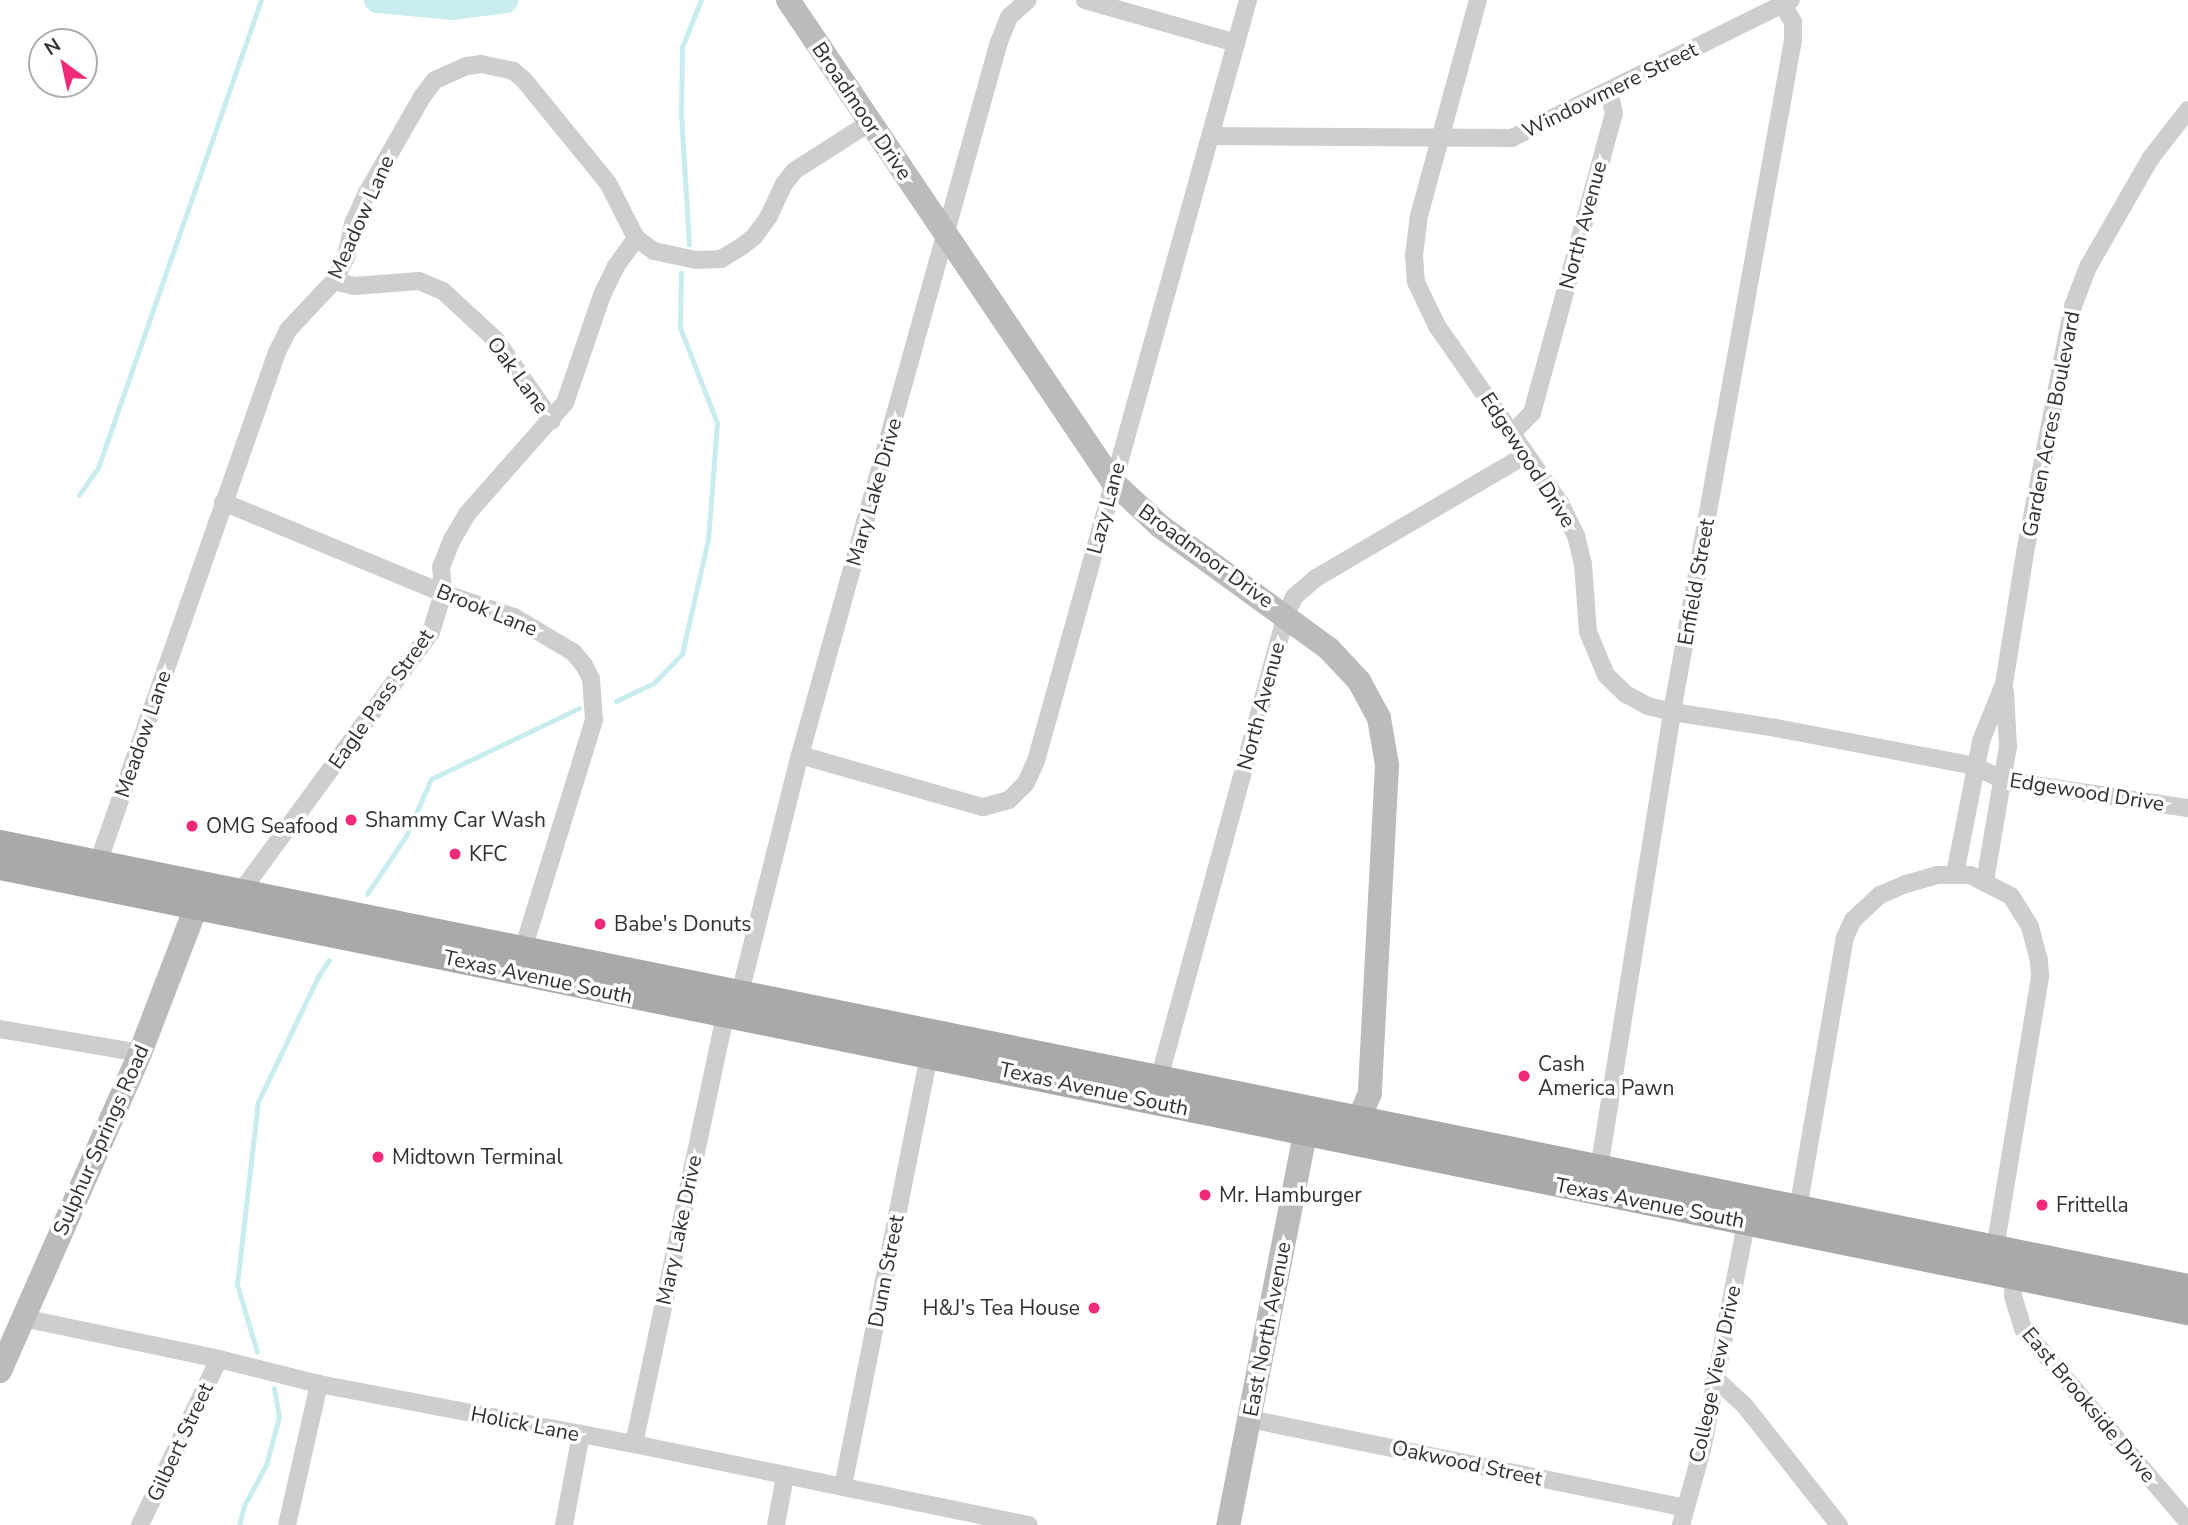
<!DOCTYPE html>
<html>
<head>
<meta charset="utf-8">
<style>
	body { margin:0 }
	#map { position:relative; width:2188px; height:1525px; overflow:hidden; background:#fff; font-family:"Nunito Sans",sans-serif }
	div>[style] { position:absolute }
	.stream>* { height:4.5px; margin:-2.25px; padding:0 2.25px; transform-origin:2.25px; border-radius:2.25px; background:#c9edef }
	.river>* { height:26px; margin:-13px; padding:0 13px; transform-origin:13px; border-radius:13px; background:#c9edef }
	.street>* { height:18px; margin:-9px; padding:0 9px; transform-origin:9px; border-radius:9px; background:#cecece }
	.secondary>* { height:24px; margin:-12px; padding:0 12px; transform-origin:12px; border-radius:12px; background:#bbb }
	.primary>* { height:26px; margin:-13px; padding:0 13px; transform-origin:13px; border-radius:13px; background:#a9a9a9 }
	.dots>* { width:19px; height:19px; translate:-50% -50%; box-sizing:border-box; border:4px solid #fff; border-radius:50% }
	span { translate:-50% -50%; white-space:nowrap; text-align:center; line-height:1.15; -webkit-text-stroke:7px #fff; paint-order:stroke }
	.street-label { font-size:21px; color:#313131 }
	.poi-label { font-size:21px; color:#313131 }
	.left { translate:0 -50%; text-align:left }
	.right { translate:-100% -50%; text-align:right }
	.north { position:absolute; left:28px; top:28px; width:70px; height:70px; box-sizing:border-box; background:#fff; border:2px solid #adadad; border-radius:50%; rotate:327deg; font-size:19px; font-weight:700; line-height:28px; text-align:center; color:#313131 }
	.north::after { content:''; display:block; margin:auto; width:24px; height:32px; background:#f22878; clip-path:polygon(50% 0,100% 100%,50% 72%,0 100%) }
</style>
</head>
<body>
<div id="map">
	<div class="stream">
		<i style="left:689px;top:245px;width:129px;rotate:-93.5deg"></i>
		<i style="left:681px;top:116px;width:69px;rotate:-89.2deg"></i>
		<i style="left:682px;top:47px;width:51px;rotate:-68deg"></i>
		<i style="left:79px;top:495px;width:33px;rotate:-55deg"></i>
		<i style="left:98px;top:468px;width:496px;rotate:-70.8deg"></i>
		<i style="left:616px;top:701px;width:42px;rotate:-25.3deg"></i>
		<i style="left:654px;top:683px;width:40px;rotate:-46deg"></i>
		<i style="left:682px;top:654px;width:117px;rotate:-77.2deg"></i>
		<i style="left:708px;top:540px;width:117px;rotate:-85.6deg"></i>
		<i style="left:717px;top:423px;width:102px;rotate:-111.3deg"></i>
		<i style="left:680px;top:328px;width:55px;rotate:-89deg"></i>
		<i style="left:367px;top:894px;width:70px;rotate:-56.1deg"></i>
		<i style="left:406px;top:836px;width:62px;rotate:-66.3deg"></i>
		<i style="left:431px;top:779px;width:164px;rotate:-25.6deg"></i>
		<i style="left:257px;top:1352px;width:70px;rotate:-106.6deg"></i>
		<i style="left:237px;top:1285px;width:184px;rotate:-83.5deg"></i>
		<i style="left:258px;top:1102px;width:139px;rotate:-64.4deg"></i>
		<i style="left:318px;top:977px;width:20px;rotate:-57deg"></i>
		<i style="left:239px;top:1525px;width:20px;rotate:-75deg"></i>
		<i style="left:244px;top:1506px;width:47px;rotate:-61.8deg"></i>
		<i style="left:266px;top:1465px;width:50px;rotate:-74.8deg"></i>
		<i style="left:279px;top:1417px;width:29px;rotate:-100deg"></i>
	</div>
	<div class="river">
		<i style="left:377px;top:0;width:75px;rotate:5.3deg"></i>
		<i style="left:452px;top:7px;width:54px;rotate:-7.4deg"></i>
	</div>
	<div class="street">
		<i style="left:1085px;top:0;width:157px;rotate:15.9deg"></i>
		<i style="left:1478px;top:0;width:223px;rotate:105.3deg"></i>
		<i style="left:1419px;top:215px;width:40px;rotate:97.1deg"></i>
		<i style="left:1414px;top:255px;width:27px;rotate:86deg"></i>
		<i style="left:1416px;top:282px;width:49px;rotate:64.5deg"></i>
		<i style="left:1437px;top:326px;width:216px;rotate:55.2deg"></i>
		<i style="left:1560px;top:503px;width:37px;rotate:64deg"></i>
		<i style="left:1576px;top:536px;width:29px;rotate:76deg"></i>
		<i style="left:1583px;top:564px;width:68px;rotate:85.8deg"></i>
		<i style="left:1588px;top:632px;width:47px;rotate:67.3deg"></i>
		<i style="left:1606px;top:675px;width:28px;rotate:44deg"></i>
		<i style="left:1626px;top:694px;width:25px;rotate:29deg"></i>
		<i style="left:1648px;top:706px;width:25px;rotate:14deg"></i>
		<i style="left:1672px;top:712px;width:105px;rotate:8.7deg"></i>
		<i style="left:1776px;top:728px;width:186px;rotate:10.8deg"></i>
		<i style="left:1959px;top:763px;width:16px;rotate:11deg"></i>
		<i style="left:1975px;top:766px;width:30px;rotate:27deg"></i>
		<i style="left:2002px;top:780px;width:188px;rotate:8.6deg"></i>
		<i style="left:1210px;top:136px;width:302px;rotate:0.4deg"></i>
		<i style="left:1512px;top:138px;width:311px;rotate:-26.3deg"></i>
		<i style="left:334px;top:281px;width:21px;rotate:14deg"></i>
		<i style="left:354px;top:286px;width:65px;rotate:-4.4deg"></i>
		<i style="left:419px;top:281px;width:26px;rotate:23deg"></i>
		<i style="left:443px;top:291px;width:72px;rotate:42.8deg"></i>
		<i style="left:496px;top:340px;width:98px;rotate:55.3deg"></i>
		<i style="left:1512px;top:433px;width:28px;rotate:-45deg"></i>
		<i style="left:1532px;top:413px;width:310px;rotate:-74.7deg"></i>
		<i style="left:1614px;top:114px;width:24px;rotate:-102deg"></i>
		<i style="left:223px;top:502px;width:238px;rotate:22.5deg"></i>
		<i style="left:443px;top:593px;width:75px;rotate:18.7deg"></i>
		<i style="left:514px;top:617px;width:69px;rotate:30.7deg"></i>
		<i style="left:573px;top:652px;width:17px;rotate:50deg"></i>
		<i style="left:584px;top:665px;width:16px;rotate:63deg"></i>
		<i style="left:591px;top:679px;width:41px;rotate:85.8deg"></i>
		<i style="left:594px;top:720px;width:240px;rotate:107.2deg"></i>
		<i style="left:800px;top:755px;width:190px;rotate:15.9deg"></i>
		<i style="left:983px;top:807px;width:27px;rotate:-15deg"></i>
		<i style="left:1009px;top:800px;width:24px;rotate:-45deg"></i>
		<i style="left:1026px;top:783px;width:24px;rotate:-66deg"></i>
		<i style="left:1036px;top:761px;width:790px;rotate:-74.43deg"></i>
		<i style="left:98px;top:863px;width:541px;rotate:-70.69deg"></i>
		<i style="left:277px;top:352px;width:25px;rotate:-63deg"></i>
		<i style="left:288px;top:330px;width:67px;rotate:-46.8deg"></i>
		<i style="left:334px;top:281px;width:27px;rotate:-63deg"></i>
		<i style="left:346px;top:257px;width:34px;rotate:-78deg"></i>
		<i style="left:353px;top:224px;width:34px;rotate:-66deg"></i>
		<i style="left:367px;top:193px;width:111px;rotate:-60.2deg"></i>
		<i style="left:422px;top:97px;width:21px;rotate:-53deg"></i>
		<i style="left:435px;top:80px;width:35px;rotate:-24deg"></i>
		<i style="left:467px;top:66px;width:14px;rotate:-8deg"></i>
		<i style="left:481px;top:64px;width:33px;rotate:12deg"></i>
		<i style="left:513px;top:71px;width:14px;rotate:39deg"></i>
		<i style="left:524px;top:80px;width:133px;rotate:50.8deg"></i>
		<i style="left:608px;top:183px;width:62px;rotate:63deg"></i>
		<i style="left:636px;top:238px;width:22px;rotate:36deg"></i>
		<i style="left:654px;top:251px;width:43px;rotate:12.1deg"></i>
		<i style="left:696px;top:260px;width:25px;rotate:-2deg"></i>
		<i style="left:721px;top:259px;width:23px;rotate:-31deg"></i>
		<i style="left:741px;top:247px;width:16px;rotate:-38deg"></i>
		<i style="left:754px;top:237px;width:26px;rotate:-54deg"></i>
		<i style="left:769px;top:216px;width:35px;rotate:-65deg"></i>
		<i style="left:784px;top:184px;width:16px;rotate:-52deg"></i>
		<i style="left:794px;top:171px;width:89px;rotate:-32.6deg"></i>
		<i style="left:1955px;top:874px;width:136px;rotate:-78.9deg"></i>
		<i style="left:1981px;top:741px;width:61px;rotate:-68deg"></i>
		<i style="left:2004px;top:684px;width:133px;rotate:-80.9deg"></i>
		<i style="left:2025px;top:553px;width:252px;rotate:-79deg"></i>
		<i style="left:2073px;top:306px;width:42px;rotate:-69deg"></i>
		<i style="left:2088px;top:267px;width:125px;rotate:-60.1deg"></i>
		<i style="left:2150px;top:159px;width:62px;rotate:-52.2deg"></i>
		<i style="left:1985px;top:881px;width:136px;rotate:-80.3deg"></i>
		<i style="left:2008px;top:747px;width:56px;rotate:-93.1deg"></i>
		<i style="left:233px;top:895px;width:7px;rotate:-16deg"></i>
		<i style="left:240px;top:893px;width:323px;rotate:-53.8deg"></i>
		<i style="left:431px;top:632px;width:41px;rotate:-72.9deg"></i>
		<i style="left:443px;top:593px;width:26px;rotate:-94deg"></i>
		<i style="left:441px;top:567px;width:29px;rotate:-68deg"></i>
		<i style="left:452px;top:540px;width:30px;rotate:-60deg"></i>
		<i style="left:467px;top:514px;width:148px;rotate:-48.6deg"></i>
		<i style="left:565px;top:403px;width:114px;rotate:-71.1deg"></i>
		<i style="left:602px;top:295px;width:32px;rotate:-64deg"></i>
		<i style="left:616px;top:266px;width:34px;rotate:-54deg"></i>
		<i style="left:740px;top:993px;width:245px;rotate:-75.9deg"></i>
		<i style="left:800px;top:755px;width:740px;rotate:-74.41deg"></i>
		<i style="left:999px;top:42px;width:27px;rotate:-68deg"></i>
		<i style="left:1009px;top:17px;width:25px;rotate:-42deg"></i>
		<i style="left:0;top:1029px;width:142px;rotate:9.7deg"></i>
		<i style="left:1159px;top:1079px;width:481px;rotate:-74.7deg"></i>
		<i style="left:1286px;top:615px;width:20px;rotate:-66deg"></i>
		<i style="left:1294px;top:597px;width:29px;rotate:-41deg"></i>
		<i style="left:1316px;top:578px;width:243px;rotate:-30.4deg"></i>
		<i style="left:1599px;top:1169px;width:463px;rotate:-80.9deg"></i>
		<i style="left:1672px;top:712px;width:683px;rotate:-79.79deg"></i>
		<i style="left:1793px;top:40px;width:18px;rotate:-90deg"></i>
		<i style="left:1793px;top:22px;width:26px;rotate:-121deg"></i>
		<i style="left:1798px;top:1209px;width:276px;rotate:-80.2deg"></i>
		<i style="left:1845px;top:937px;width:19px;rotate:-65deg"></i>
		<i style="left:1853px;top:920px;width:37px;rotate:-43deg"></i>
		<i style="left:1880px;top:895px;width:28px;rotate:-23deg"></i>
		<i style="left:1906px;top:884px;width:33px;rotate:-16deg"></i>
		<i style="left:1938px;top:875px;width:32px"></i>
		<i style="left:1970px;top:875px;width:46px;rotate:27.1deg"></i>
		<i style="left:2011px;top:896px;width:36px;rotate:58deg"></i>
		<i style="left:2030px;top:927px;width:35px;rotate:75deg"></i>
		<i style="left:2039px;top:961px;width:16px;rotate:86deg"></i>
		<i style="left:2040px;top:977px;width:275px;rotate:99.4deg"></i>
		<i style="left:2014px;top:1277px;width:19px;rotate:93deg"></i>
		<i style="left:2013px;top:1296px;width:34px;rotate:73deg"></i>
		<i style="left:2023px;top:1329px;width:254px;rotate:49.5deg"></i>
		<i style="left:23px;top:1318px;width:200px;rotate:11.8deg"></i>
		<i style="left:219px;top:1359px;width:103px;rotate:14deg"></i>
		<i style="left:319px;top:1384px;width:321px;rotate:10.8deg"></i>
		<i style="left:634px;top:1444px;width:403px;rotate:11.6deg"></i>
		<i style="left:1716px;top:1379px;width:40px;rotate:43deg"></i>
		<i style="left:1745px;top:1406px;width:152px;rotate:51.7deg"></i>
		<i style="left:1249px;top:1419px;width:445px;rotate:11.5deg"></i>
		<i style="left:634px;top:1444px;width:438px;rotate:-78deg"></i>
		<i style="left:843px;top:1486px;width:439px;rotate:-78.7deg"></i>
		<i style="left:140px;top:1525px;width:184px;rotate:-64.6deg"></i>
		<i style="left:287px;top:1525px;width:145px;rotate:-77.2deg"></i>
		<i style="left:564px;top:1525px;width:93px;rotate:-79.4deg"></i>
		<i style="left:776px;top:1525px;width:50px;rotate:-79.6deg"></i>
		<i style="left:1681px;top:1525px;width:78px;rotate:-74.4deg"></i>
		<i style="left:1702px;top:1450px;width:231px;rotate:-79deg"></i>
	</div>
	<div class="secondary">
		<i style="left:788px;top:0;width:581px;rotate:56.01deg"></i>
		<i style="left:1113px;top:482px;width:64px;rotate:43.1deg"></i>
		<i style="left:1160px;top:526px;width:209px;rotate:36deg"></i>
		<i style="left:1329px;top:649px;width:44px;rotate:46.8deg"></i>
		<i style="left:1359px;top:681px;width:42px;rotate:61.6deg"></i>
		<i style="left:1379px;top:718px;width:48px;rotate:80.3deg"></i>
		<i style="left:1387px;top:765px;width:328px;rotate:93deg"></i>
		<i style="left:1370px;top:1093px;width:28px;rotate:113deg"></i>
		<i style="left:1359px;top:1119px;width:56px;rotate:164.5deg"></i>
		<i style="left:1305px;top:1134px;width:399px;rotate:101.1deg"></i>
		<i style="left:0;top:1371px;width:347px;rotate:-66.2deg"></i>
		<i style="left:140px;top:1053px;width:156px;rotate:-69deg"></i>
	</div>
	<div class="primary">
		<i style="left:0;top:843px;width:2233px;rotate:11.47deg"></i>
		<i style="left:0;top:867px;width:2233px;rotate:11.5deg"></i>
	</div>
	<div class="dots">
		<i style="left:351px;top:820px;background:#f22878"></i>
		<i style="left:192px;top:826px;background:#f22878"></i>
		<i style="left:455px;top:854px;background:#f22878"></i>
		<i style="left:600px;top:924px;background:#f22878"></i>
		<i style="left:1524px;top:1076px;background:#f22878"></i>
		<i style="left:378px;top:1157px;background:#f22878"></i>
		<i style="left:1205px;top:1195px;background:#f22878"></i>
		<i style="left:2042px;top:1205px;background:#f22878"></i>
		<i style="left:1094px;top:1308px;background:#f22878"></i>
	</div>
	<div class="street-label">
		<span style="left:1610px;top:90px;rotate:-26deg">Windowmere Street</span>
		<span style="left:862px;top:111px;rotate:56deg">Broadmoor Drive</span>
		<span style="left:361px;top:217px;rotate:-66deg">Meadow Lane</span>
		<span style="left:1583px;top:225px;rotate:-75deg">North Avenue</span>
		<span style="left:518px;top:375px;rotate:54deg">Oak Lane</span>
		<span style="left:2051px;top:424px;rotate:-79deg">Garden Acres Boulevard</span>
		<span style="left:1528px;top:460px;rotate:57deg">Edgewood Drive</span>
		<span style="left:874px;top:492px;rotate:-74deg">Mary Lake Drive</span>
		<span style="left:1106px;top:508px;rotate:-75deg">Lazy Lane</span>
		<span style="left:1206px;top:556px;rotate:36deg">Broadmoor Drive</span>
		<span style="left:1696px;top:582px;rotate:-80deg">Enfield Street</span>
		<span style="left:487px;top:610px;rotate:22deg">Brook Lane</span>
		<span style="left:381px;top:699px;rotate:-55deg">Eagle Pass Street</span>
		<span style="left:1261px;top:706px;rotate:-75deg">North Avenue</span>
		<span style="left:143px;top:734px;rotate:-71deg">Meadow Lane</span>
		<span style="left:2087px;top:792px;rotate:9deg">Edgewood Drive</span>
		<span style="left:538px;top:977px;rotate:12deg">Texas Avenue South</span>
		<span style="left:1094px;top:1089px;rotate:12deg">Texas Avenue South</span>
		<span style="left:101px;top:1140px;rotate:-66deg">Sulphur Springs Road</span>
		<span style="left:1650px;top:1203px;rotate:11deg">Texas Avenue South</span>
		<span style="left:679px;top:1230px;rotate:-78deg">Mary Lake Drive</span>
		<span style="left:886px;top:1271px;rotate:-79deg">Dunn Street</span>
		<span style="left:1267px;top:1329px;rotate:-79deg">East North Avenue</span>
		<span style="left:1715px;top:1374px;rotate:-78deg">College View Drive</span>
		<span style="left:2089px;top:1405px;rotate:50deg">East Brookside Drive</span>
		<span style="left:525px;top:1424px;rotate:11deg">Holick Lane</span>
		<span style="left:180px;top:1442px;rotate:-65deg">Gilbert Street</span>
		<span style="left:1467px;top:1463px;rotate:12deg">Oakwood Street</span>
	</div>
	<div class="poi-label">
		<span class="left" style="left:365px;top:820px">Shammy Car Wash</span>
		<span class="left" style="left:206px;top:826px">OMG Seafood</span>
		<span class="left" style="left:469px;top:854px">KFC</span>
		<span class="left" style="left:614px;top:924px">Babe's Donuts</span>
		<span class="left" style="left:1538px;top:1076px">Cash<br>America Pawn</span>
		<span class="left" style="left:392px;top:1157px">Midtown Terminal</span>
		<span class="left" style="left:1219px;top:1195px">Mr. Hamburger</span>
		<span class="left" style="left:2056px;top:1205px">Frittella</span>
		<span class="right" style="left:1080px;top:1308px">H&amp;J's Tea House</span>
	</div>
	<div class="north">N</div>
</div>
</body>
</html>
